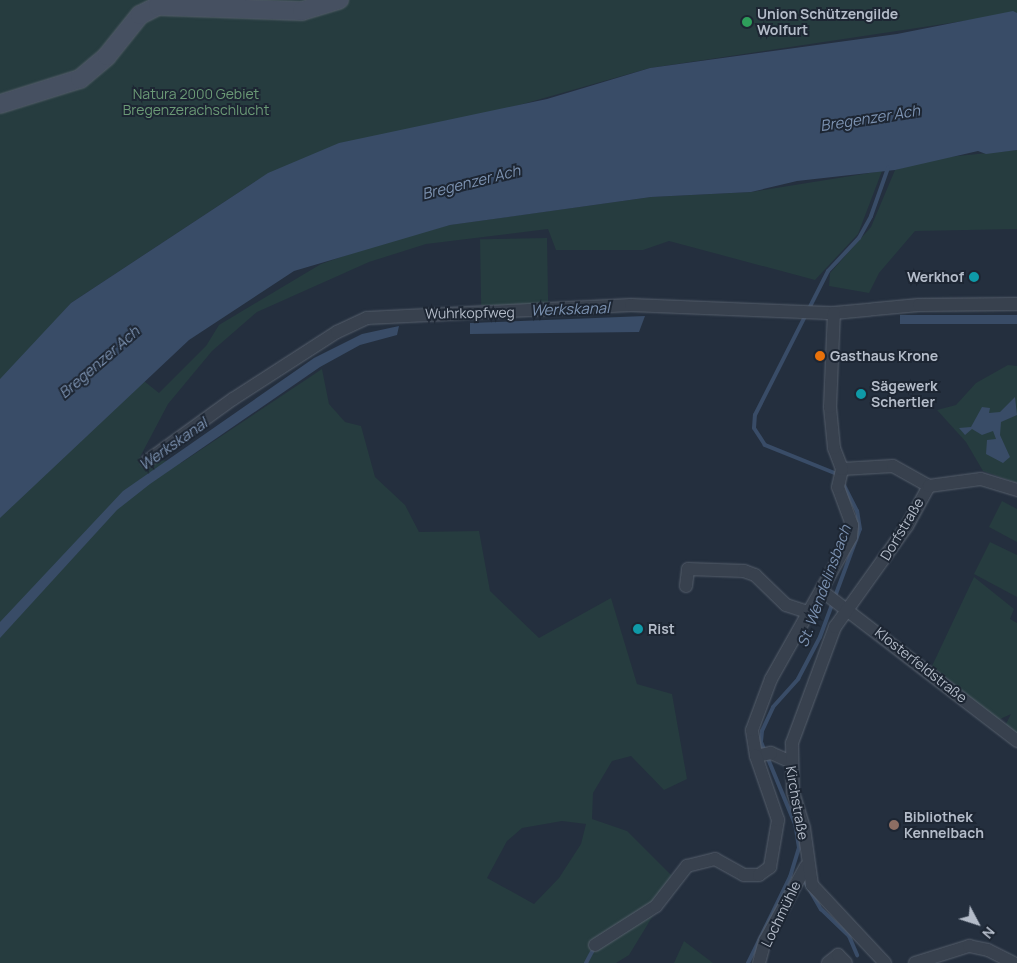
<!DOCTYPE html>
<html>
<head>
<meta charset="utf-8">
<style>
	body { margin:0 }
	#map { position:relative; width:1017px; height:963px; overflow:hidden; background:#242f3e; font-family:Manrope,sans-serif }
	div>[style] { position:absolute }
	.green>* { inset:0; background:#263c3f; transform-origin:0 0 }
	.water>* { inset:0; background:#394c67; transform-origin:0 0 }
	.stream>* { height:4px; margin:-2px; padding:0 2px; transform-origin:2px; border-radius:2px; background:#394c67 }
	.roads { filter:drop-shadow(0 0 1px #565f6c) drop-shadow(0 0 1px #565f6c) }
	.street>* { height:12px; margin:-6px; padding:0 6px; transform-origin:6px; border-radius:6px; background:#38414e }
	.secondary>* { height:18px; margin:-9px; padding:0 9px; transform-origin:9px; border-radius:9px; background:#465061 }
	.dots>* { width:14px; height:14px; translate:-50% -50%; box-sizing:border-box; border:2px solid #1d2633; border-radius:50% }
	span { translate:-50% -50%; white-space:nowrap; text-align:center; line-height:1.15; -webkit-text-stroke:4px #1d2633; paint-order:stroke }
	.poi-label { font-size:14px; color:#b4bcc9; font-weight:700 }
	.left { translate:0 -50%; text-align:left }
	.right { translate:-100% -50%; text-align:right }
	.park-label { font-size:14px; color:#6b9a76 }
	.street-label { font-size:14px; color:#b4bcc9 }
	.water-label { font-size:15px; color:#7c92b1; font-style:italic }
	.north { position:absolute; left:952px; top:898px; width:50px; height:50px; -webkit-text-stroke:4px #1d2633; paint-order:stroke; rotate:130deg; font-size:14px; font-weight:700; line-height:20px; text-align:center; color:#b4bcc9 }
	.north::after { content:''; display:block; margin:auto; width:18px; height:22px; background:#b4bcc9; clip-path:polygon(50% 0,100% 100%,50% 72%,0 100%) }
</style>
</head>
<body>
<div id="map">
	<div class="green">
		<i style="clip-path:polygon(evenodd,0 0,1017px 0,1017px 13px,650px 68px,259px 179px,71px 303px,61px 315px,159px 393px,206px 346px,219px 325px,321px 264px,370px 247px,449px 225px,651px 197px,751px 192px,882px 171px,858px 234px,815px 280px,669px 241px,643px 250px,556px 250px,548px 229px,426px 244px,369px 262px,257px 312px,212px 351px,168px 404px,140px 457px,181px 463px,322px 369px,329px 404px,345px 422px,361px 426px,375px 477px,405px 505px,419px 532px,479px 531px,490px 591px,539px 638px,611px 598px,637px 684px,672px 694px,687px 779px,664px 790px,631px 756px,612px 761px,593px 793px,592px 819px,627px 831px,671px 875px,668px 891px,629px 955px,616px 963px,0 963px,0 0,562px 821px,586px 824px,581px 844px,559px 878px,534px 904px,487px 878px,507px 841px,522px 828px,562px 821px)"></i>
		<i style="clip-path:polygon(1017px 150px,1017px 229px,915px 231px,879px 273px,869px 293px,829px 286px,830px 273px,871px 227px,895px 170px,938px 158px)"></i>
		<i style="left:547px;top:238px;width:66px;height:67px;rotate:89deg"></i>
		<i style="clip-path:polygon(1008px 365px,1017px 366px,1017px 483px,983px 471px,966px 442px,937px 410px,956px 405px,976px 383px)"></i>
		<i style="clip-path:polygon(1002px 501px,1017px 509px,1017px 542px,989px 527px)"></i>
		<i style="clip-path:polygon(990px 542px,1017px 555px,1017px 597px,974px 574px)"></i>
		<i style="clip-path:polygon(974px 577px,1014px 609px,1010px 619px,1017px 623px,1017px 736px,1005px 726px,1011px 714px,998px 720px,932px 666px)"></i>
		<i style="clip-path:polygon(684px 941px,713px 963px,674px 963px)"></i>
	</div>
	<div class="water">
		<i style="clip-path:polygon(1013px 11px,1017px 13px,1017px 150px,986px 154px,978px 151px,895px 170px,797px 181px,751px 192px,651px 197px,450px 225px,294px 271px,189px 340px,0 518px,0 379px,71px 303px,268px 173px,339px 143px,547px 99px,650px 68px,897px 34px)"></i>
		<i style="left:900px;top:315px;width:117px;height:9px"></i>
		<i style="clip-path:polygon(645px 316px,639px 332px,470px 334px,470px 323px)"></i>
		<i style="clip-path:polygon(399px 326px,397px 335px,360px 345px,320px 367px,150px 484px,117px 510px,0 638px,0 622px,123px 491px,314px 358px,362px 334px)"></i>
		<i style="clip-path:polygon(1015px 397px,1017px 415px,1001px 422px,1000px 435px,1010px 457px,1003px 463px,986px 454px,987px 440px,996px 439px,993px 431px,982px 435px,972px 429px,965px 435px,959px 428px,971px 427px,982px 407px,990px 408px,989px 413px,1000px 412px)"></i>
	</div>
	<div class="stream">
		<i style="left:837px;top:474px;width:78px;rotate:-158.1deg"></i>
		<i style="left:765px;top:445px;width:20px;rotate:-123deg"></i>
		<i style="left:754px;top:428px;width:13px;rotate:-86deg"></i>
		<i style="left:755px;top:415px;width:161px;rotate:-63.1deg"></i>
		<i style="left:828px;top:271px;width:45px;rotate:-46.8deg"></i>
		<i style="left:859px;top:238px;width:25px;rotate:-61deg"></i>
		<i style="left:871px;top:216px;width:51px;rotate:-70.5deg"></i>
		<i style="left:804px;top:880px;width:34px;rotate:60deg"></i>
		<i style="left:821px;top:909px;width:39px;rotate:44deg"></i>
		<i style="left:849px;top:936px;width:21px;rotate:67deg"></i>
		<i style="left:586px;top:963px;width:15px;rotate:-62deg"></i>
		<i style="left:748px;top:963px;width:96px;rotate:-64deg"></i>
		<i style="left:790px;top:877px;width:30px;rotate:-73deg"></i>
		<i style="left:799px;top:848px;width:24px;rotate:-99deg"></i>
		<i style="left:795px;top:824px;width:89px;rotate:-112.5deg"></i>
		<i style="left:761px;top:742px;width:11px;rotate:-85deg"></i>
		<i style="left:762px;top:731px;width:26px;rotate:-65deg"></i>
		<i style="left:773px;top:707px;width:38px;rotate:-48deg"></i>
		<i style="left:798px;top:679px;width:47px;rotate:-62.4deg"></i>
		<i style="left:820px;top:637px;width:115px;rotate:-69.7deg"></i>
		<i style="left:860px;top:529px;width:18px;rotate:-99deg"></i>
		<i style="left:857px;top:511px;width:30px;rotate:-117deg"></i>
	</div>
	<div class="roads">
		<div class="street">
			<i style="left:147px;top:461px;width:106px;rotate:-35.8deg"></i>
			<i style="left:233px;top:399px;width:124px;rotate:-32.8deg"></i>
			<i style="left:337px;top:332px;width:33px;rotate:-25deg"></i>
			<i style="left:367px;top:318px;width:264px;rotate:-2.8deg"></i>
			<i style="left:631px;top:305px;width:203px;rotate:2.3deg"></i>
			<i style="left:834px;top:313px;width:85px;rotate:-5.4deg"></i>
			<i style="left:919px;top:305px;width:98px;rotate:-0.6deg"></i>
			<i style="left:842px;top:469px;width:51px;rotate:-3.4deg"></i>
			<i style="left:893px;top:466px;width:41px;rotate:29.1deg"></i>
			<i style="left:686px;top:586px;width:17px;rotate:-83deg"></i>
			<i style="left:688px;top:569px;width:56px;rotate:2deg"></i>
			<i style="left:744px;top:571px;width:12px;rotate:20deg"></i>
			<i style="left:755px;top:575px;width:43px;rotate:44.1deg"></i>
			<i style="left:786px;top:605px;width:25px;rotate:18deg"></i>
			<i style="left:823px;top:592px;width:245px;rotate:37.5deg"></i>
			<i style="left:789px;top:761px;width:20px;rotate:-156deg"></i>
			<i style="left:771px;top:753px;width:15px;rotate:169deg"></i>
			<i style="left:756px;top:756px;width:26px;rotate:-99deg"></i>
			<i style="left:752px;top:730px;width:54px;rotate:-69.6deg"></i>
			<i style="left:771px;top:679px;width:163px;rotate:-60.6deg"></i>
			<i style="left:851px;top:537px;width:12px;rotate:-85deg"></i>
			<i style="left:852px;top:525px;width:40px;rotate:-110.2deg"></i>
			<i style="left:838px;top:487px;width:18px;rotate:-77deg"></i>
			<i style="left:842px;top:469px;width:22px;rotate:-111deg"></i>
			<i style="left:834px;top:448px;width:41px;rotate:-95.6deg"></i>
			<i style="left:830px;top:407px;width:94px;rotate:-87.6deg"></i>
			<i style="left:595px;top:945px;width:72px;rotate:-32.6deg"></i>
			<i style="left:656px;top:906px;width:51px;rotate:-52.2deg"></i>
			<i style="left:687px;top:866px;width:29px;rotate:-14deg"></i>
			<i style="left:715px;top:859px;width:33px;rotate:29deg"></i>
			<i style="left:744px;top:875px;width:15px"></i>
			<i style="left:759px;top:875px;width:14px;rotate:-36deg"></i>
			<i style="left:770px;top:867px;width:48px;rotate:-80.3deg"></i>
			<i style="left:778px;top:820px;width:68px;rotate:-109deg"></i>
			<i style="left:759px;top:963px;width:23px;rotate:-75deg"></i>
			<i style="left:765px;top:941px;width:85px;rotate:-61.3deg"></i>
			<i style="left:828px;top:963px;width:13px;rotate:-39deg"></i>
			<i style="left:838px;top:955px;width:11px;rotate:45deg"></i>
			<i style="left:885px;top:963px;width:107px;rotate:-133.1deg"></i>
			<i style="left:812px;top:885px;width:58px;rotate:-98deg"></i>
			<i style="left:804px;top:828px;width:37px;rotate:-107deg"></i>
			<i style="left:793px;top:793px;width:50px;rotate:-91.1deg"></i>
			<i style="left:792px;top:743px;width:124px;rotate:-69.7deg"></i>
			<i style="left:835px;top:627px;width:124px;rotate:-54.5deg"></i>
			<i style="left:907px;top:526px;width:46px;rotate:-61.2deg"></i>
			<i style="left:929px;top:486px;width:52px;rotate:-7.7deg"></i>
			<i style="left:981px;top:479px;width:38px;rotate:17deg"></i>
			<i style="left:915px;top:963px;width:57px;rotate:-17.5deg"></i>
			<i style="left:969px;top:946px;width:19px;rotate:12deg"></i>
			<i style="left:988px;top:950px;width:28px;rotate:27deg"></i>
		</div>
		<div class="secondary">
			<i style="left:0;top:104px;width:84px;rotate:-17.4deg"></i>
			<i style="left:80px;top:79px;width:35px;rotate:-40deg"></i>
			<i style="left:107px;top:56px;width:53px;rotate:-51.2deg"></i>
			<i style="left:140px;top:15px;width:20px;rotate:-27deg"></i>
			<i style="left:158px;top:6px;width:144px;rotate:2deg"></i>
			<i style="left:302px;top:11px;width:39px;rotate:-17deg"></i>
		</div>
	</div>
	<div class="dots">
		<i style="left:747px;top:22px;background:#2e9e5b"></i>
		<i style="left:974px;top:277px;background:#0f9aa8"></i>
		<i style="left:820px;top:356px;background:#e8710a"></i>
		<i style="left:861px;top:394px;background:#0f9aa8"></i>
		<i style="left:638px;top:629px;background:#0f9aa8"></i>
		<i style="left:894px;top:825px;background:#8d6e63"></i>
	</div>
	<div class="poi-label">
		<span class="left" style="left:757px;top:22px">Union Schützengilde<br>Wolfurt</span>
		<span class="right" style="left:964px;top:277px">Werkhof</span>
		<span class="left" style="left:830px;top:356px">Gasthaus Krone</span>
		<span class="left" style="left:871px;top:394px">Sägewerk<br>Schertler</span>
		<span class="left" style="left:648px;top:629px">Rist</span>
		<span class="left" style="left:904px;top:825px">Bibliothek<br>Kennelbach</span>
	</div>
	<div class="park-label">
		<span style="left:196px;top:102px">Natura 2000 Gebiet<br>Bregenzerachschlucht</span>
	</div>
	<div class="street-label">
		<span style="left:470px;top:313px;rotate:-1deg">Wuhrkopfweg</span>
		<span style="left:902px;top:529px;rotate:-59deg">Dorfstraße</span>
		<span style="left:921px;top:665px;rotate:38deg">Klosterfeldstraße</span>
		<span style="left:797px;top:803px;rotate:80deg">Kirchstraße</span>
		<span style="left:781px;top:914px;rotate:-64deg">Lochmühle</span>
	</div>
	<div class="water-label">
		<span style="left:870px;top:118px;rotate:-9deg">Bregenzer Ach</span>
		<span style="left:471px;top:182px;rotate:-14deg">Bregenzer Ach</span>
		<span style="left:570px;top:309px;rotate:-2deg">Werkskanal</span>
		<span style="left:99px;top:362px;rotate:-41deg">Bregenzer Ach</span>
		<span style="left:173px;top:444px;rotate:-35deg">Werkskanal</span>
		<span style="left:824px;top:586px;rotate:-70deg">St. Wendelinsbach</span>
	</div>
	<div class="north">N</div>
</div>
</body>
</html>
